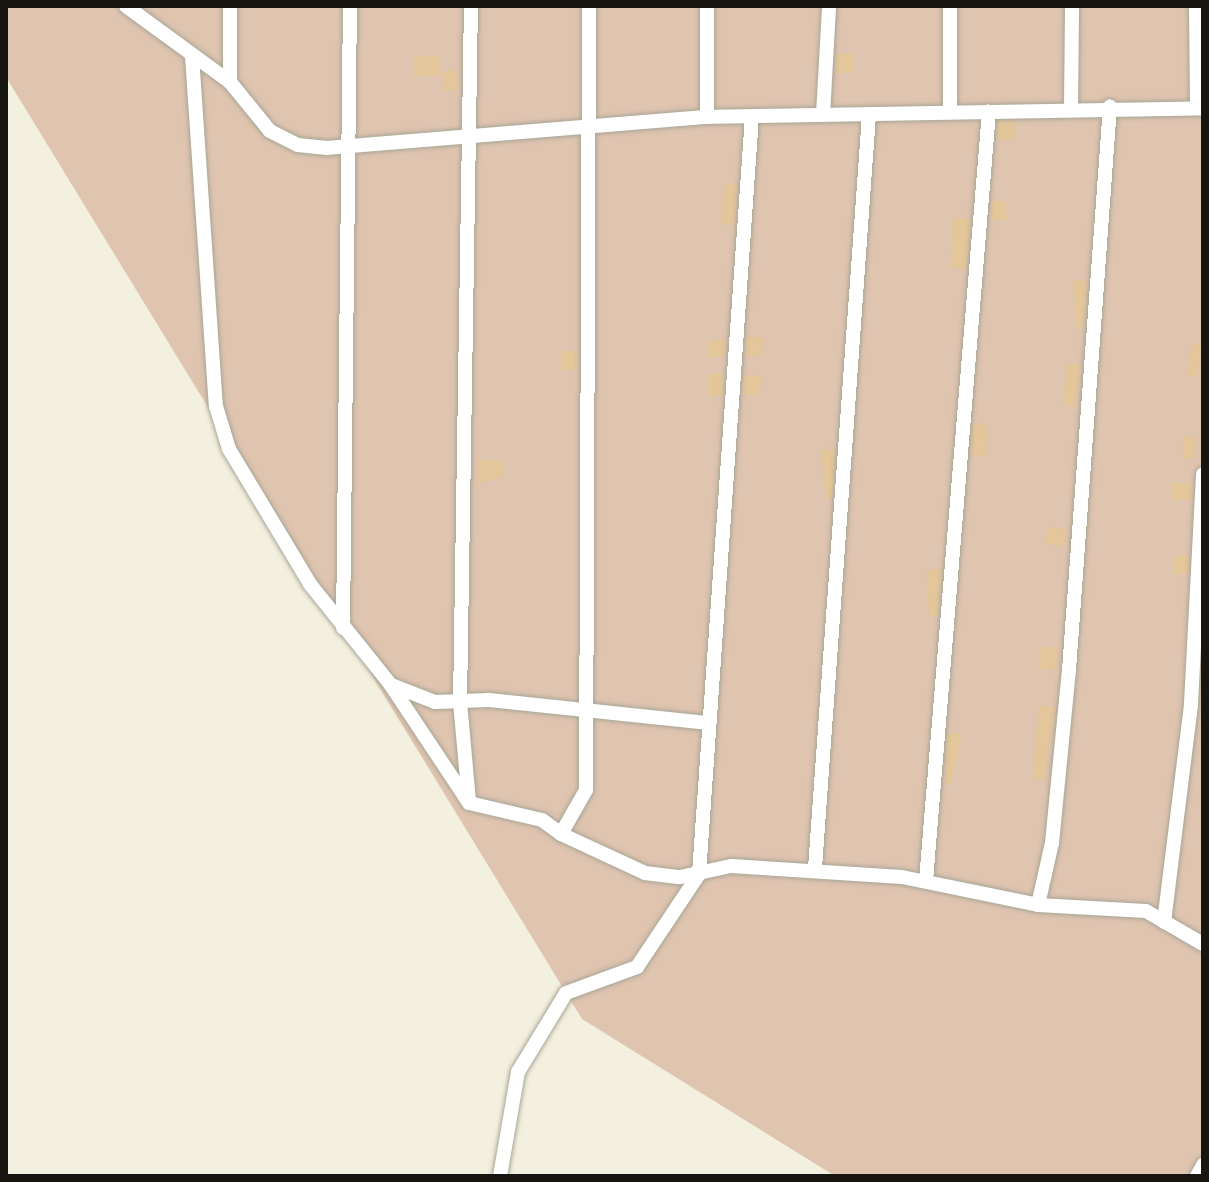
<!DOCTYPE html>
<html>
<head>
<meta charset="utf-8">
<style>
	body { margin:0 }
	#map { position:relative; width:1209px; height:1182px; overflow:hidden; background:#f3f0df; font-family:"Roboto Condensed",sans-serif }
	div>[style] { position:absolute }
	.green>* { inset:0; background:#dfc4b0 }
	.building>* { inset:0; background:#e3c699; transform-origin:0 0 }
	.roads { filter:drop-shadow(0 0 2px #a9a697) drop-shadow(0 0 2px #a9a697) }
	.street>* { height:14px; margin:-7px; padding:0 7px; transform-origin:7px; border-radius:7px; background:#fff }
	span { translate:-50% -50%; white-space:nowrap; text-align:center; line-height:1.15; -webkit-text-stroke:8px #fff; paint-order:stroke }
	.frame { position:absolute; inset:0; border:8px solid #171510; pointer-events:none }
</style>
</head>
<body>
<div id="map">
	<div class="green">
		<i style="clip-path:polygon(6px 6px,1203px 6px,1203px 1176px,835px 1176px,582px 1019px,6px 77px)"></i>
	</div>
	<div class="building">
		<i style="left:836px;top:54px;width:18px;height:19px"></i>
		<i style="left:414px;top:56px;width:26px;height:20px"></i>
		<i style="left:456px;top:70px;width:20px;height:14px;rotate:84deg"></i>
		<i style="left:1015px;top:121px;width:19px;height:17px;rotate:93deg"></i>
		<i style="clip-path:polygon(725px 184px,737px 184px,734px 225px,720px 224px)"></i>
		<i style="left:992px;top:201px;width:14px;height:19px"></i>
		<i style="left:953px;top:218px;width:17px;height:50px;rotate:3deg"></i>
		<i style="clip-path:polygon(1074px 280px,1087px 281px,1084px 328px,1075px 327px)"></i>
		<i style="left:763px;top:338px;width:18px;height:17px;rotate:93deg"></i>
		<i style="clip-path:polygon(726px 340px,725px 357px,707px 358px,707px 341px)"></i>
		<i style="left:1191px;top:344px;width:10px;height:32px;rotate:6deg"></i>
		<i style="left:562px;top:351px;width:16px;height:19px"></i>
		<i style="clip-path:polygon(1066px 364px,1081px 365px,1075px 407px,1063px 406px)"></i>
		<i style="left:708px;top:374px;width:16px;height:22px"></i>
		<i style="left:744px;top:375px;width:17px;height:19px;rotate:3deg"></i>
		<i style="left:973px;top:424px;width:15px;height:31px;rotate:4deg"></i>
		<i style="left:1184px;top:436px;width:12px;height:22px;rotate:5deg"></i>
		<i style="clip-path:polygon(835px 449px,832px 498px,826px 499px,821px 450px)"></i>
		<i style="clip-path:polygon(478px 460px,504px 460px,504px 477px,478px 483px)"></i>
		<i style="left:1171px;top:483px;width:20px;height:17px"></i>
		<i style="left:1047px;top:527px;width:19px;height:17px;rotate:6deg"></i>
		<i style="left:1173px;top:555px;width:16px;height:19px"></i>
		<i style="clip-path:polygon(942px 568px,938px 616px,929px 616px,927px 570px)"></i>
		<i style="left:1040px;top:647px;width:17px;height:22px"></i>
		<i style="clip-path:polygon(1039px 706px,1055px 707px,1044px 780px,1032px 779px)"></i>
		<i style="clip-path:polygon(948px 733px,962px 734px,951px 784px,944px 783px)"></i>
	</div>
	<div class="roads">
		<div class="street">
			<i style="left:126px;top:6px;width:129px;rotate:36.2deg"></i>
			<i style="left:230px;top:82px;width:63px;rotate:50.8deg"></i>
			<i style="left:270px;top:131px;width:31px;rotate:27deg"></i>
			<i style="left:298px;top:145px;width:29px;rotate:6deg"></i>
			<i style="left:327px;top:148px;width:381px;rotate:-4.7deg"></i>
			<i style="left:707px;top:117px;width:496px;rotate:-1deg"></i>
			<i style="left:230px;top:6px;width:76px;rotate:90deg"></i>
			<i style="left:950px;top:6px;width:106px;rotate:90deg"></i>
			<i style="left:1196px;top:6px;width:100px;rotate:89.4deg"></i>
			<i style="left:192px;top:56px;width:351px;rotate:86.1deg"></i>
			<i style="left:216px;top:406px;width:45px;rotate:73.2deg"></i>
			<i style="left:229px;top:449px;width:157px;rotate:59deg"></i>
			<i style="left:310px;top:584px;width:128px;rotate:51.3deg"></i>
			<i style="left:390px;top:684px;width:143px;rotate:56.4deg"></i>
			<i style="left:469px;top:803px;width:75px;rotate:13.1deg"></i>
			<i style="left:542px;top:820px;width:24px;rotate:36deg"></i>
			<i style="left:561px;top:834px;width:51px;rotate:-60.4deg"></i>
			<i style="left:586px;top:790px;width:784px;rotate:-89.78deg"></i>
			<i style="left:1071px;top:107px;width:101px;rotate:-89.4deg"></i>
			<i style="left:823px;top:115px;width:109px;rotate:-86.8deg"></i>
			<i style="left:707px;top:117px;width:111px;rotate:-90deg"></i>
			<i style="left:343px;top:628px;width:622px;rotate:-89.36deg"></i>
			<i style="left:394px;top:686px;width:44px;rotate:21.3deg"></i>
			<i style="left:435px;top:702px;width:54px;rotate:-2.1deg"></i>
			<i style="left:489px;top:700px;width:219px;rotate:6deg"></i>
			<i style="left:469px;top:801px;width:98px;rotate:-95.2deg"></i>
			<i style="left:460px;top:703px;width:697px;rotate:-89.1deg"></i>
			<i style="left:561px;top:834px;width:93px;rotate:24.9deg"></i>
			<i style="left:645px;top:873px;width:35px;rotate:7deg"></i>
			<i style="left:680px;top:877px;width:52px;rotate:-12.2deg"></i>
			<i style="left:731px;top:866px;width:171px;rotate:3.7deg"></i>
			<i style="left:902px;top:877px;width:139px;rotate:11.6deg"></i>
			<i style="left:1038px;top:905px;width:108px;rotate:3.2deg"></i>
			<i style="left:1146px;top:911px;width:66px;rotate:30.1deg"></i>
			<i style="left:815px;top:868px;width:755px;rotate:-85.9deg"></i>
			<i style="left:926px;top:881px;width:772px;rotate:-85.32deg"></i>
			<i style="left:1038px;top:905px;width:64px;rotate:-77.3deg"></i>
			<i style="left:1052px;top:843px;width:174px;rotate:-84.4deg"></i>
			<i style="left:1069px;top:670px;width:565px;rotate:-85.84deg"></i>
			<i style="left:1164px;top:922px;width:220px;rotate:-82.9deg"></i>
			<i style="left:1191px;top:704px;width:230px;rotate:-87deg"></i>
			<i style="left:500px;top:1176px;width:106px;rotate:-80.2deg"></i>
			<i style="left:518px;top:1072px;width:92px;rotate:-58.7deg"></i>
			<i style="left:566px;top:993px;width:76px;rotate:-20.1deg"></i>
			<i style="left:637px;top:967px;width:112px;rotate:-56.3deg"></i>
			<i style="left:699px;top:874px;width:759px;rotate:-86deg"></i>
			<i style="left:1197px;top:1176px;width:13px;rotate:-61deg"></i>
		</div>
	</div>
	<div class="frame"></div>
</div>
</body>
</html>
